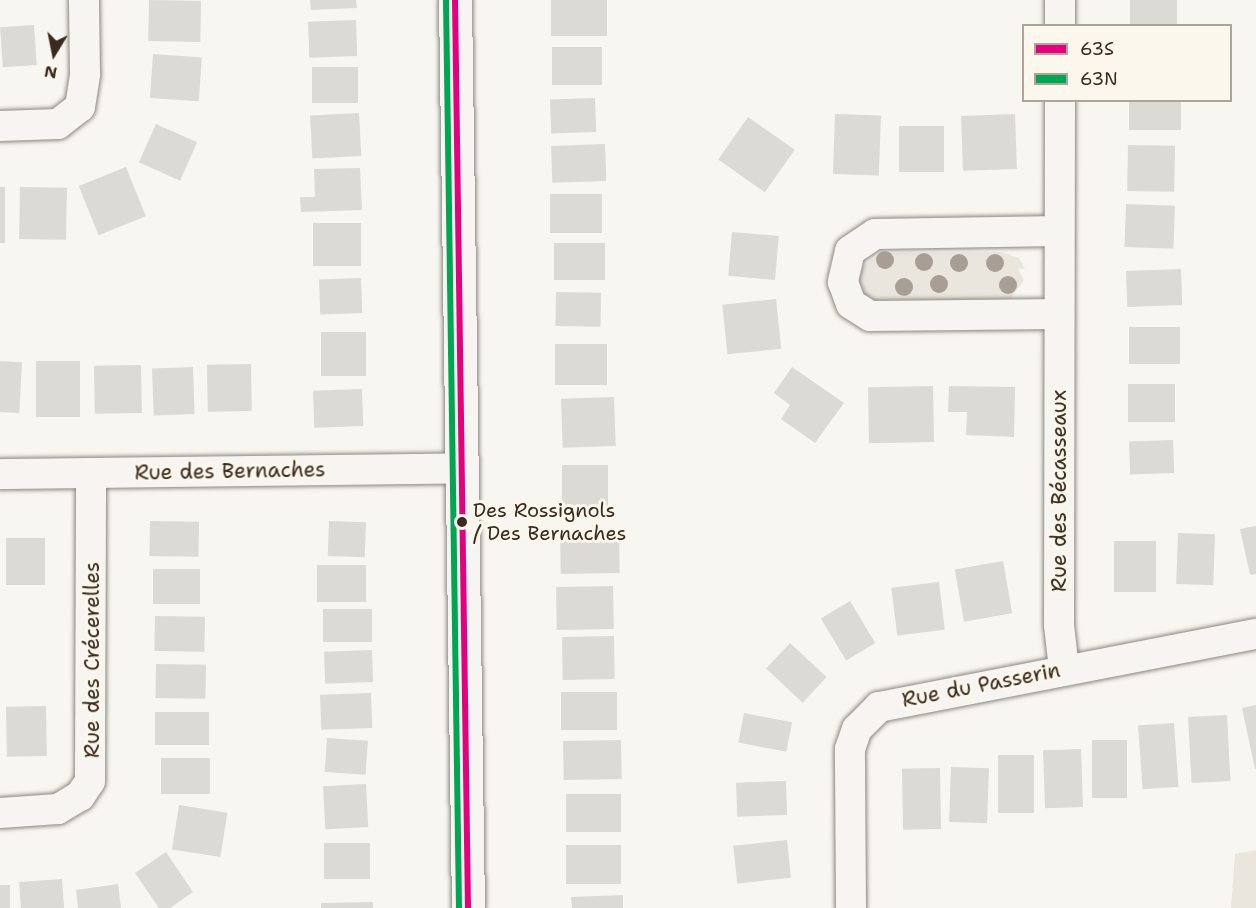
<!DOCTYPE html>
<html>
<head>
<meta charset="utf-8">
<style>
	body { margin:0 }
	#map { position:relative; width:1256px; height:908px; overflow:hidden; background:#f8f6f0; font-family:"Shantell Sans",sans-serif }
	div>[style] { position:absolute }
	.green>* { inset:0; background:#eae6dd }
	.building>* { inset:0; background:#dcdad5; transform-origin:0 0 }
	.roads { filter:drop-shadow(0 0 2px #8b8781) drop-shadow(0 0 2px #8b8781) }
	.street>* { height:30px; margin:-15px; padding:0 15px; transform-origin:15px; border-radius:15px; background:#f6f5f1 }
	.secondary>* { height:33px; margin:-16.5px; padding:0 16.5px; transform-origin:16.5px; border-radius:16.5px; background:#f6f5f1 }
	.bus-1>* { height:6px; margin:-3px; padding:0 3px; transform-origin:3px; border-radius:3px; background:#e5007d }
	.bus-2>* { height:6px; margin:-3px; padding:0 3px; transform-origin:3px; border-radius:3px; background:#00a651 }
	.trees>* { width:18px; height:18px; margin:-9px; border-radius:50%; background:#a79e95 }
	.dots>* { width:16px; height:16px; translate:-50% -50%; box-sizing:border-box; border:3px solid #fbf7ec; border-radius:50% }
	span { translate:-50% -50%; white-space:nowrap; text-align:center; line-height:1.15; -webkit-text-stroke:6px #fbf7ec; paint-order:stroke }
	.bus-label { font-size:20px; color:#3b2a1e }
	.left { translate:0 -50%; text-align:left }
	.street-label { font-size:21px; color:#3b2a1e }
	.legend { position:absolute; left:1022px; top:24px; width:210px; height:78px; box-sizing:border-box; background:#fbf7ec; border:2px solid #aea59a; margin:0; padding:8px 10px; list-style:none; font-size:18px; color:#3b2a1e }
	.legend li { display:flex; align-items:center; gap:12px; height:30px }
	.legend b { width:30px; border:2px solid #aea59a }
	.north { position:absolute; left:24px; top:24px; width:60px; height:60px; -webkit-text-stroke:4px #fbf7ec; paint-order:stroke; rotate:190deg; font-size:16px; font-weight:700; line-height:24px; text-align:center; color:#3b2a1e }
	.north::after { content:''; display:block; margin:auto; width:21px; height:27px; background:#3b2a1e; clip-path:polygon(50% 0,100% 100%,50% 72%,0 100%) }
</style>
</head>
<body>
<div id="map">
	<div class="green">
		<i style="clip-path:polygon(1001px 252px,1019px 258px,1025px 269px,1018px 269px,1024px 280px,1008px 302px,875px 304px,863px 295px,858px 282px,861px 268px,880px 253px)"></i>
		<i style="clip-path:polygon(1256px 850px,1256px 908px,1231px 908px,1235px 854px)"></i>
	</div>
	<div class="building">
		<i style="left:149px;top:0;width:52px;height:41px;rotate:1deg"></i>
		<i style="clip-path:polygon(310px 0,356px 0,357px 8px,311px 10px)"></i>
		<i style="left:551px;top:0;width:56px;height:36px"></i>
		<i style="left:1130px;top:0;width:47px;height:25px"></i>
		<i style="left:356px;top:20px;width:36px;height:48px;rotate:88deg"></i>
		<i style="left:34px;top:25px;width:40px;height:34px;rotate:86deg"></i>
		<i style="left:552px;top:47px;width:50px;height:38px"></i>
		<i style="left:153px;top:54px;width:49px;height:44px;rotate:4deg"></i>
		<i style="left:312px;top:67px;width:46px;height:36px"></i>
		<i style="left:595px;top:98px;width:34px;height:45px;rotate:88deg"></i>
		<i style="left:1129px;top:100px;width:52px;height:30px"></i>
		<i style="left:359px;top:113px;width:43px;height:49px;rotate:87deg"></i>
		<i style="left:835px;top:114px;width:46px;height:60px;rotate:2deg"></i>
		<i style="left:1015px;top:114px;width:55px;height:54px;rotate:88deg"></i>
		<i style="left:748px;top:117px;width:57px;height:52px;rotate:35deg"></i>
		<i style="left:156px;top:124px;width:45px;height:42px;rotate:24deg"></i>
		<i style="left:899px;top:126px;width:45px;height:46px"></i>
		<i style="left:605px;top:144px;width:37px;height:54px;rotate:88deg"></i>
		<i style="left:1128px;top:145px;width:47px;height:46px;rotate:1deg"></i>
		<i style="left:126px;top:167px;width:53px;height:51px;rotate:68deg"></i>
		<i style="clip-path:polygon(360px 168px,362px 210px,301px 212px,300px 197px,315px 197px,314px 169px)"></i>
		<i style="left:0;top:187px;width:5px;height:56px"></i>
		<i style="left:20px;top:187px;width:47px;height:52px;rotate:1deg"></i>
		<i style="left:550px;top:194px;width:52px;height:39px"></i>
		<i style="left:1126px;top:204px;width:49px;height:43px;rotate:2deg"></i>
		<i style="left:313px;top:223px;width:48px;height:43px"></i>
		<i style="left:732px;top:232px;width:47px;height:44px;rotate:5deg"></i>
		<i style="left:554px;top:243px;width:51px;height:37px"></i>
		<i style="left:1181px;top:269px;width:36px;height:55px;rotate:88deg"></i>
		<i style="left:361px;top:278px;width:35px;height:42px;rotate:88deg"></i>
		<i style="left:556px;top:292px;width:45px;height:34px;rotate:1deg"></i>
		<i style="left:776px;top:299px;width:50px;height:54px;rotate:84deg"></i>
		<i style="left:1180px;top:327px;width:37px;height:51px;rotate:90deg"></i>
		<i style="left:321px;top:332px;width:45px;height:44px"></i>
		<i style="left:555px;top:344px;width:52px;height:41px"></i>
		<i style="left:0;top:361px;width:22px;height:51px;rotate:3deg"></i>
		<i style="left:36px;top:361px;width:44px;height:56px"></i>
		<i style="left:251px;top:364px;width:47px;height:44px;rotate:89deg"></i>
		<i style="left:141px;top:365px;width:48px;height:47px;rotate:89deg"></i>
		<i style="left:193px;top:367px;width:47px;height:41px;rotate:88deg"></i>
		<i style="clip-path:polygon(792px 367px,844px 403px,815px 443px,781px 419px,790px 405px,774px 393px)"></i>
		<i style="left:1128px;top:384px;width:47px;height:38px"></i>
		<i style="left:933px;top:386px;width:56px;height:65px;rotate:89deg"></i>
		<i style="clip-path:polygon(949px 386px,1015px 387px,1014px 437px,966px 435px,967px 412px,948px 412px)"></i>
		<i style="left:362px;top:389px;width:37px;height:49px;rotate:88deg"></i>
		<i style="left:614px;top:397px;width:49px;height:53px;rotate:88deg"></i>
		<i style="left:1173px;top:440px;width:33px;height:44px;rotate:88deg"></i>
		<i style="left:562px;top:465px;width:46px;height:43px"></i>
		<i style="left:150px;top:521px;width:49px;height:35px;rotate:1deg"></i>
		<i style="left:329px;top:521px;width:37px;height:35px;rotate:2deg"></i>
		<i style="clip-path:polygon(1256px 526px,1256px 574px,1250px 575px,1240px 529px)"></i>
		<i style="left:619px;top:531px;width:42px;height:59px;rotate:89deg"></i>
		<i style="left:1178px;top:533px;width:37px;height:51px;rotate:2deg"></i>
		<i style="left:6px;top:538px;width:39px;height:47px"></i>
		<i style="left:1114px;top:541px;width:42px;height:51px"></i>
		<i style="left:1003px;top:561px;width:53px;height:49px;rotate:80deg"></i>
		<i style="left:317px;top:565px;width:49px;height:37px"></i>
		<i style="left:153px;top:569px;width:47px;height:35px"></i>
		<i style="left:939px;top:582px;width:48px;height:48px;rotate:83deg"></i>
		<i style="left:613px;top:586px;width:43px;height:57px;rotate:89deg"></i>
		<i style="left:850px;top:601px;width:49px;height:34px;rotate:59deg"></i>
		<i style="left:372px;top:609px;width:33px;height:49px;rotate:90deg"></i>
		<i style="left:155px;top:616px;width:50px;height:35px;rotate:1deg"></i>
		<i style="left:614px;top:636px;width:43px;height:52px;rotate:89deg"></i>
		<i style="left:790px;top:643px;width:50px;height:35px;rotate:43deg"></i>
		<i style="left:372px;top:650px;width:32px;height:48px;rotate:88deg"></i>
		<i style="left:156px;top:664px;width:50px;height:34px;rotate:1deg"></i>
		<i style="left:561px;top:692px;width:56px;height:38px"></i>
		<i style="left:371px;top:693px;width:35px;height:51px;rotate:88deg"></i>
		<i style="clip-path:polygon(1256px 705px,1256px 769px,1255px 769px,1242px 708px)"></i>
		<i style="left:46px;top:706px;width:50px;height:40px;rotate:89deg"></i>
		<i style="left:155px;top:712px;width:54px;height:33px"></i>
		<i style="left:744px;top:713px;width:49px;height:30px;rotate:11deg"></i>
		<i style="left:1227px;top:715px;width:66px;height:39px;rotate:87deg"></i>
		<i style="left:1174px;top:723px;width:64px;height:36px;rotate:86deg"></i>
		<i style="left:327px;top:738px;width:41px;height:34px;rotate:4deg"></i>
		<i style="left:621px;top:740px;width:39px;height:58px;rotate:89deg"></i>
		<i style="left:1092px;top:740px;width:35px;height:58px"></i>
		<i style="left:1081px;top:749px;width:58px;height:38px;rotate:88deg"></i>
		<i style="left:998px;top:755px;width:36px;height:58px"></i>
		<i style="left:161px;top:758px;width:49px;height:36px"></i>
		<i style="left:951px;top:767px;width:38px;height:55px;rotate:2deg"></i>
		<i style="left:940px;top:768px;width:61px;height:38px;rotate:89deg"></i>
		<i style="left:786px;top:781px;width:34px;height:50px;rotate:88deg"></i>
		<i style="left:366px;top:784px;width:43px;height:43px;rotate:87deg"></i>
		<i style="left:566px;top:794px;width:55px;height:38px"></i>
		<i style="left:179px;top:805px;width:49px;height:45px;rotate:9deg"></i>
		<i style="left:787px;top:840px;width:38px;height:54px;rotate:84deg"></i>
		<i style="left:324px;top:843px;width:46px;height:36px"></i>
		<i style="left:566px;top:845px;width:55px;height:39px"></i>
		<i style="clip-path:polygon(166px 852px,193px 892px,170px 908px,159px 908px,135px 873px)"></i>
		<i style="left:62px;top:879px;width:29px;height:43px;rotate:86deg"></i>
		<i style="clip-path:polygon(118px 884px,121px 908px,78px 908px,76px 890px)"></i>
		<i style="left:0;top:885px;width:10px;height:23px"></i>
		<i style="clip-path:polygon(623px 895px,623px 908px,572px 908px,571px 897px)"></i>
		<i style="clip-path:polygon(373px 902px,373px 908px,321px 908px,321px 903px)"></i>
	</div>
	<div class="roads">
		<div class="street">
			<i style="left:1060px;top:26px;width:26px;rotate:-90deg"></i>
			<i style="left:1060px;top:100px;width:525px;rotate:90.11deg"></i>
			<i style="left:1059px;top:625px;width:44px;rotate:83.5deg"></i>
			<i style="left:0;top:126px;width:58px;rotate:-2deg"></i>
			<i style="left:58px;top:124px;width:28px;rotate:-38deg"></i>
			<i style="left:80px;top:107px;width:33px;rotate:-81deg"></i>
			<i style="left:85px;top:74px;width:74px;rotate:-90.8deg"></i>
			<i style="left:1059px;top:231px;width:184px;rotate:179.1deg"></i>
			<i style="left:875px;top:234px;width:30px;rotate:146deg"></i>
			<i style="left:850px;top:251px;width:32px;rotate:103deg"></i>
			<i style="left:843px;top:282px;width:23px;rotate:70deg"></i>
			<i style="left:851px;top:304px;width:22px;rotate:32deg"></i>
			<i style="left:870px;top:316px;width:189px;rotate:-0.6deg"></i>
			<i style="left:0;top:474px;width:460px;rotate:-0.7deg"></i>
			<i style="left:0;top:813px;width:58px;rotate:-3.9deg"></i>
			<i style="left:58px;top:809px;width:26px;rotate:-31deg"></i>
			<i style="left:80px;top:796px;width:18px;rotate:-56deg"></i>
			<i style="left:90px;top:781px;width:308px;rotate:-89.8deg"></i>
			<i style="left:851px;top:908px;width:159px;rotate:-90.4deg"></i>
			<i style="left:850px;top:749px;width:21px;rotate:-71deg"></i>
			<i style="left:857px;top:729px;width:31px;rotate:-45deg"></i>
			<i style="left:879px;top:707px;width:384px;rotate:-11deg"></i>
		</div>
		<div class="secondary">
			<i style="left:455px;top:0;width:908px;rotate:89.18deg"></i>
		</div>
	</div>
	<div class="bus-1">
		<i style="left:455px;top:0;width:908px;rotate:89.18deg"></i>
	</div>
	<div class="bus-2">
		<i style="left:446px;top:0;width:908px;rotate:89.18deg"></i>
	</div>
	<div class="trees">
		<i style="left:885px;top:260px"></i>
		<i style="left:924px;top:262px"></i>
		<i style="left:959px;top:263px"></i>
		<i style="left:995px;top:263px"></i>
		<i style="left:939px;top:284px"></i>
		<i style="left:1008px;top:285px"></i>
		<i style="left:904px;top:287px"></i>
	</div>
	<div class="dots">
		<i style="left:462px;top:522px;background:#3b2a1e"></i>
	</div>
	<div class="bus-label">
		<span class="left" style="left:473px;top:522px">Des Rossignols<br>/ Des Bernaches</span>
	</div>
	<div class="street-label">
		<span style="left:230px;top:471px;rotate:-1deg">Rue des Bernaches</span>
		<span style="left:1059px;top:491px;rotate:-90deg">Rue des Bécasseaux</span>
		<span style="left:92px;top:660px;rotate:-90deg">Rue des Crécerelles</span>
		<span style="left:981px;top:685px;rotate:-11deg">Rue du Passerin</span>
	</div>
	<ul class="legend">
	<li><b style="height:8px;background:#e5007d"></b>63S</li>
	<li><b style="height:8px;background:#00a651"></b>63N</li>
	</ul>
	<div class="north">N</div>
</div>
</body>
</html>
